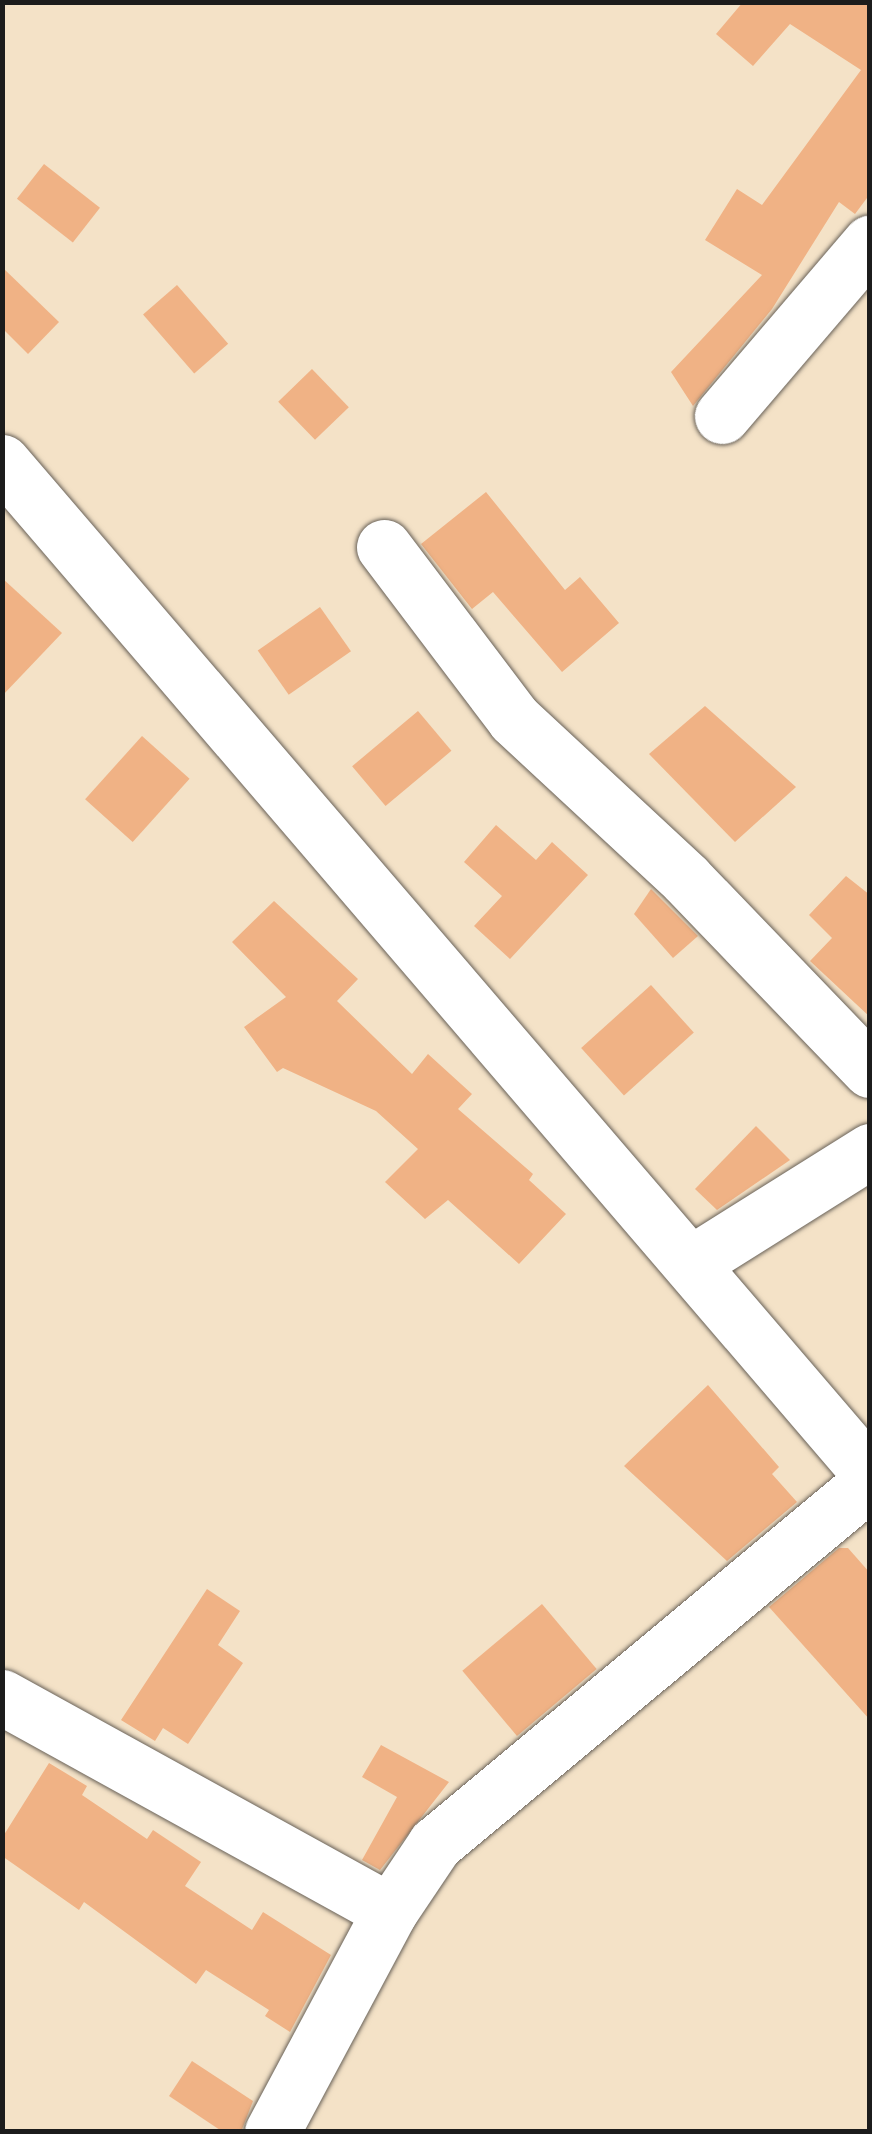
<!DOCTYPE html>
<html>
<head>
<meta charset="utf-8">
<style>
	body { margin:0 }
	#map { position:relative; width:872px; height:2134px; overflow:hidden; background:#f4e2c7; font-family:Itim,sans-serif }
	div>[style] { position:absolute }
	.building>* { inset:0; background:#f0b285; transform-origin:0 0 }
	.roads { filter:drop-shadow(0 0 2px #686158) drop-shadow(0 0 2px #686158) }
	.minor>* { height:55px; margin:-27.5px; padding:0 27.5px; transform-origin:27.5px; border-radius:27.5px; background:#fff }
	span { translate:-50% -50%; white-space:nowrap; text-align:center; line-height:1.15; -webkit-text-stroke:10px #fff; paint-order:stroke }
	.frame { position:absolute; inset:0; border:5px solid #1c1c1c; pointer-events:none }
</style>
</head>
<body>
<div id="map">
	<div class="building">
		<i style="clip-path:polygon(743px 2px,870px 2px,870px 194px,855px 214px,839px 202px,772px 309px,693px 406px,671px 372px,762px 275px,705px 240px,737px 189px,762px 205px,861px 70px,790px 24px,753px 66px,716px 34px)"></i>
		<i style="left:44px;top:164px;width:71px;height:44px;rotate:38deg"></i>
		<i style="clip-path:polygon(2px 267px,59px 322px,28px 354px,2px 328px)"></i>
		<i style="left:177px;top:285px;width:78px;height:45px;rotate:49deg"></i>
		<i style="left:312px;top:369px;width:53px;height:47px;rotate:46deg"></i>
		<i style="clip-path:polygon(486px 492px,565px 590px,580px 577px,619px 623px,562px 672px,493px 592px,472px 609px,421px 544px)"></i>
		<i style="clip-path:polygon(2px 578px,62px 633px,2px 696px)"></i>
		<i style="left:320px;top:607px;width:54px;height:76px;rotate:55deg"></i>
		<i style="clip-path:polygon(705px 706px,796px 787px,735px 842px,649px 754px)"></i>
		<i style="left:418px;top:711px;width:52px;height:86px;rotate:50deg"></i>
		<i style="left:142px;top:736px;width:64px;height:85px;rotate:42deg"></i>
		<i style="clip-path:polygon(496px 825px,536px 860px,552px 842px,588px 875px,510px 959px,474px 926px,502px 896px,464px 862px)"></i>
		<i style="clip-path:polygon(846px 876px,870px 895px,870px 1017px,810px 961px,832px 938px,809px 915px)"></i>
		<i style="clip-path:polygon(651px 889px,698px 936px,673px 958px,634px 914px)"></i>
		<i style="clip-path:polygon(274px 901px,358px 979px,337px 1001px,412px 1074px,428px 1054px,472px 1094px,458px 1109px,533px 1174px,529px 1180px,566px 1214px,519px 1264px,448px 1200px,425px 1219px,385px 1182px,418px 1149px,376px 1111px,283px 1068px,277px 1072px,244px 1027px,286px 997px,232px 942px)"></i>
		<i style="left:651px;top:985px;width:64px;height:94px;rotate:48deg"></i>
		<i style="clip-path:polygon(756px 1126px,790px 1160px,717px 1210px,695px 1189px)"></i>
		<i style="clip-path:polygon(708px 1385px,779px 1467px,772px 1474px,797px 1502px,727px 1561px,624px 1466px)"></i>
		<i style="clip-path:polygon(839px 1548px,848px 1548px,870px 1573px,870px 1720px,769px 1607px)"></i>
		<i style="clip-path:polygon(207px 1589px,240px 1611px,218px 1645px,243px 1663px,188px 1744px,163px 1728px,155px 1741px,121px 1720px)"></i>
		<i style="left:542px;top:1604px;width:85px;height:104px;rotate:50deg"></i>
		<i style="clip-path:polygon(381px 1745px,449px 1782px,380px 1870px,362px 1860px,397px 1797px,362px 1777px)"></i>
		<i style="clip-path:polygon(49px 1763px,87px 1786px,82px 1795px,147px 1839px,153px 1830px,201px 1862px,185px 1886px,252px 1930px,263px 1912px,331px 1955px,290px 2032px,265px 2016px,269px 2010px,206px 1970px,196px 1984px,84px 1902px,79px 1910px,2px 1856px,2px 1838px)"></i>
		<i style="clip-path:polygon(192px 2061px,253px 2101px,241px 2132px,223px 2132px,169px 2096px)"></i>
	</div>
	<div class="roads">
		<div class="minor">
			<i style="left:722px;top:416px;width:228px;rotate:-49.5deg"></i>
			<i style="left:2px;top:462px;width:1333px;rotate:49.38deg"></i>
			<i style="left:384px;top:547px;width:216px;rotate:52.9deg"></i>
			<i style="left:514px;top:719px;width:235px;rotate:42.9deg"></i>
			<i style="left:686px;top:879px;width:265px;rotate:46.1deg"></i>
			<i style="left:693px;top:1262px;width:209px;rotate:-32.1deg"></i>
			<i style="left:2px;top:1697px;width:443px;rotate:28.9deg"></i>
			<i style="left:272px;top:2132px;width:251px;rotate:-61.9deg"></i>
			<i style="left:390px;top:1911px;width:81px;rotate:-56.1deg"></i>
			<i style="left:435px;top:1844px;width:566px;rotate:-39.77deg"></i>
		</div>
	</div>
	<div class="frame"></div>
</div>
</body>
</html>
